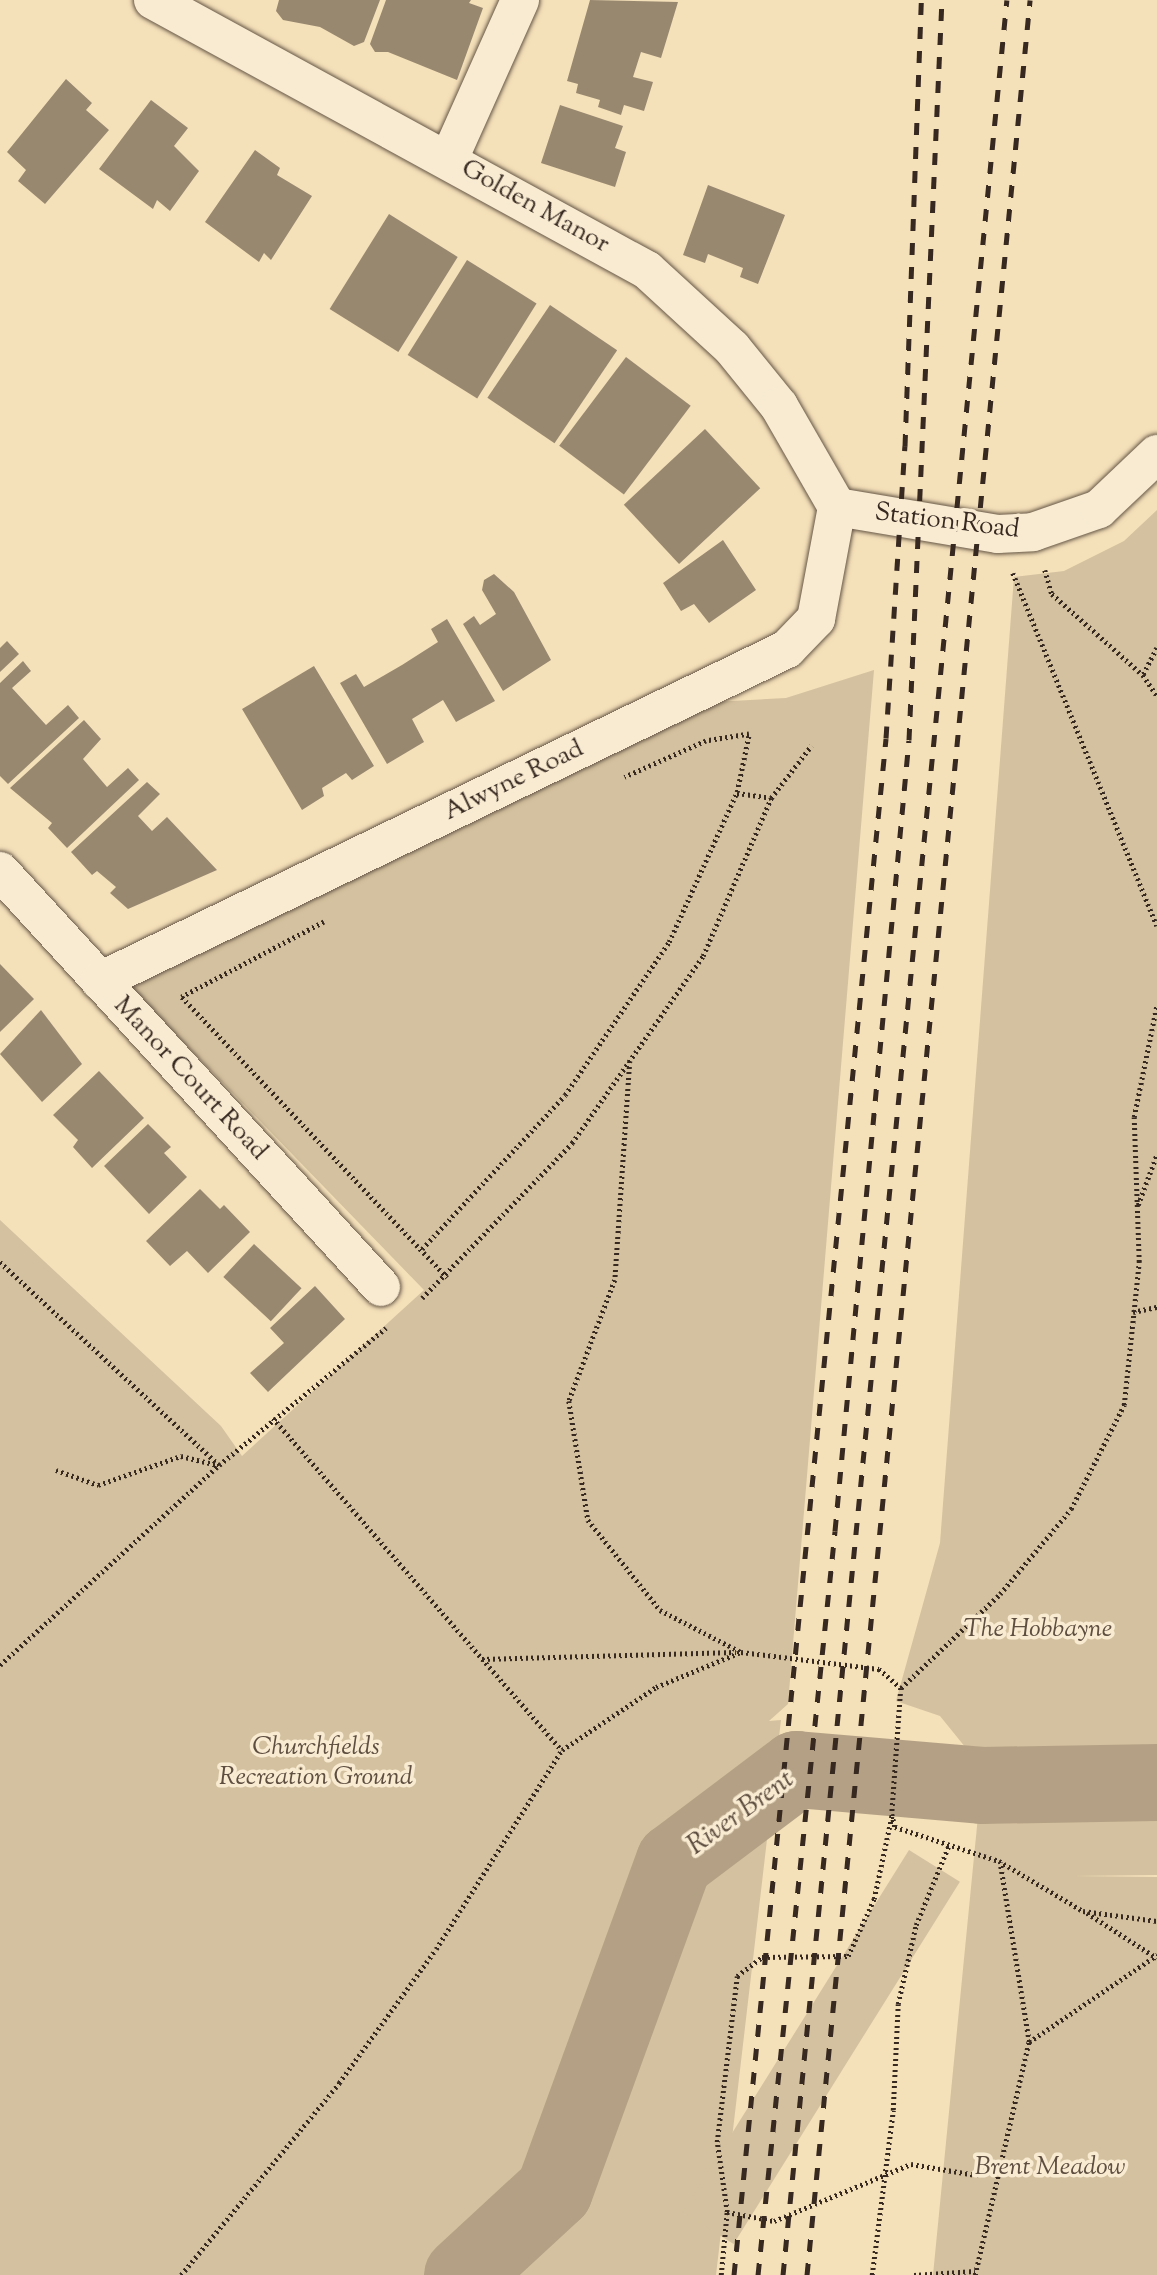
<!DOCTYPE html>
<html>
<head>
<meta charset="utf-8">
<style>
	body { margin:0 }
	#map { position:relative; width:1157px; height:2275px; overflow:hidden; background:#f4e0b9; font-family:"Sorts Mill Goudy",serif }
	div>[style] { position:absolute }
	.green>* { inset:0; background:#d4c19f; transform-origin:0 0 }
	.river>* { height:77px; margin:-38.5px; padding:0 38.5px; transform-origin:38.5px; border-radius:38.5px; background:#b4a185 }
	.building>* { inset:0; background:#998870; transform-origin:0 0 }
	.path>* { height:4.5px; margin-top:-2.25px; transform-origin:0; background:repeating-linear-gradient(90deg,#372820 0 2px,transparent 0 5.5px) }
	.roads { filter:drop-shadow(0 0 2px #665646) drop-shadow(0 0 2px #665646) }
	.street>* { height:38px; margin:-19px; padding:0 19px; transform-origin:19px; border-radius:19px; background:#f8ebd2 }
	.rail>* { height:5px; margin-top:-2.5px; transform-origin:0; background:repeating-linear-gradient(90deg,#372820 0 12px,transparent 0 24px) }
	span { translate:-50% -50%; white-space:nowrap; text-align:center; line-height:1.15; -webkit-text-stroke:7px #f8ebd2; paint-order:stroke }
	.street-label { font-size:26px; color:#372820 }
	.park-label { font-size:26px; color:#5e4e40; font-style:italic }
	.water-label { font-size:28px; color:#5c4c3e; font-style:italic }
</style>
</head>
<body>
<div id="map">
	<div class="green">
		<i style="clip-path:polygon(1157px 510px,1157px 1746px,970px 1753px,940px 1716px,896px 1701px,940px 1543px,1014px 577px,1064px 571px,1124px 541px)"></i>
		<i style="clip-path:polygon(874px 670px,788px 1704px,769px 1721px,781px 1720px,716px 2275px,0 2275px,0 1220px,221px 1426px,242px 1456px,424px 1290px,126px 983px,714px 702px,786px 698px)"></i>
		<i style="clip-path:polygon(1157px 1801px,1157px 1875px,1074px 1876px,1157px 1877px,1157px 2275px,933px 2275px,979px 1806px)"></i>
		<i style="left:909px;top:1850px;width:60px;height:427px;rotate:32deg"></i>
	</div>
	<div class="river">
		<i style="left:462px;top:2275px;width:125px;rotate:-42.7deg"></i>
		<i style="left:554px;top:2190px;width:350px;rotate:-70deg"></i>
		<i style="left:674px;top:1861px;width:153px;rotate:-37deg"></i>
		<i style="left:796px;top:1769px;width:186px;rotate:4.9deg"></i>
		<i style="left:981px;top:1785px;width:176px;rotate:-1deg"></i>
	</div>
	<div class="building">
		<i style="clip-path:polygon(279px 0,380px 0,364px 42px,354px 46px,320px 27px,283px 20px,276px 11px)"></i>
		<i style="clip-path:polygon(386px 0,471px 0,469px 3px,483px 8px,457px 80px,388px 52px,375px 52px,370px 44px)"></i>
		<i style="clip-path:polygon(590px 0,678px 2px,661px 58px,641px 52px,633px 77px,653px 82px,644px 111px,624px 105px,621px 115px,598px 107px,600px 100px,576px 93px,578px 84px,567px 81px)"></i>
		<i style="clip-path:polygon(66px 79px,92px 103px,86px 110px,109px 130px,45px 204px,18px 181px,26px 170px,7px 152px)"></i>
		<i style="clip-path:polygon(151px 100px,188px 128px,174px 146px,199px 171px,170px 211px,157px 200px,153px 209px,99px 169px)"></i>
		<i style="clip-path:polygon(560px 105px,623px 126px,615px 148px,626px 152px,615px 187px,541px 163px)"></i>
		<i style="clip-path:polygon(255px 150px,280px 168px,277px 175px,312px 196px,271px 260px,264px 253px,259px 262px,205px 222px)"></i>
		<i style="clip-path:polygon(708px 185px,785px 215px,758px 284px,740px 277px,743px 268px,708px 254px,705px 263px,683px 255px)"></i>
		<i style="left:389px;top:214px;width:81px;height:112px;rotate:32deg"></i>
		<i style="left:467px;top:260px;width:82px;height:112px;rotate:32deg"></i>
		<i style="left:550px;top:305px;width:81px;height:112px;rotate:34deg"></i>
		<i style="left:626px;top:357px;width:81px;height:111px;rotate:37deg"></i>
		<i style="left:705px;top:429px;width:81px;height:111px;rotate:47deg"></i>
		<i style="clip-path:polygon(723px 540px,756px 590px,709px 623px,694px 604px,681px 611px,663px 583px)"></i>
		<i style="clip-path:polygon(494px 574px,514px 592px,551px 660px,503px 691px,463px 624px,474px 616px,480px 625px,496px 614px,482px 590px,484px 580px)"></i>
		<i style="clip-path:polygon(447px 619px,495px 701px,456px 722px,443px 700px,412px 719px,424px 742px,387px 764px,340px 683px,356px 674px,364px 687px,402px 665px,438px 642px,431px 629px)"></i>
		<i style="clip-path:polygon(7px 641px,19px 654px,0 672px,0 648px)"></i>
		<i style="clip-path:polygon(23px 661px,31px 671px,12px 688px,46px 725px,68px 705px,79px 718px,8px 784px,0 776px,0 683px)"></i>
		<i style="clip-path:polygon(314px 666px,374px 766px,352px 780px,346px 773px,322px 788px,324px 796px,302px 810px,242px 709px)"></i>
		<i style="clip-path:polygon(84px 720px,101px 739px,83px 759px,107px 787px,128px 768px,139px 780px,67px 848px,48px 828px,52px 823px,10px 788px)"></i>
		<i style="clip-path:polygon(147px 782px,160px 794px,138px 816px,152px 831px,167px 817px,217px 870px,128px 909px,110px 893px,116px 887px,97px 871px,92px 875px,71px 852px)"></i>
		<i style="clip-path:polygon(0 964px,34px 999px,0 1032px)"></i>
		<i style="clip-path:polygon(41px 1010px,82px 1064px,42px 1102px,0 1054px)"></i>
		<i style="clip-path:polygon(99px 1071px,144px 1118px,92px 1168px,73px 1147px,78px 1140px,53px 1115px)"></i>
		<i style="clip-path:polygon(148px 1124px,171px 1147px,164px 1153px,187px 1177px,149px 1214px,104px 1166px)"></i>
		<i style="clip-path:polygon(200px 1189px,220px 1209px,224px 1205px,250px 1232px,208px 1273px,187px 1251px,170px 1266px,146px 1241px)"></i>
		<i style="left:254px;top:1244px;width:65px;height:45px;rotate:43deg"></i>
		<i style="clip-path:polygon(315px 1286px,345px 1319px,268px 1392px,250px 1373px,284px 1343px,270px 1328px)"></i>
	</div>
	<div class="path">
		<i style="left:1045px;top:570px;width:25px;rotate:74deg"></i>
		<i style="left:1052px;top:594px;width:122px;rotate:41.7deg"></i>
		<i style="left:1013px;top:573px;width:381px;rotate:67.8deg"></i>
		<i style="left:1157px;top:648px;width:30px;rotate:117deg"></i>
		<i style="left:1143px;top:675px;width:25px;rotate:56deg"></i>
		<i style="left:737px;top:793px;width:34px;rotate:8deg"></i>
		<i style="left:324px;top:922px;width:161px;rotate:152.2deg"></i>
		<i style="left:182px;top:997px;width:386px;rotate:46.6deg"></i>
		<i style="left:630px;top:1061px;width:220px;rotate:93.9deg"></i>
		<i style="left:615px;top:1280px;width:129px;rotate:110.8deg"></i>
		<i style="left:569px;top:1401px;width:121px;rotate:80.9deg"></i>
		<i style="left:588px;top:1520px;width:115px;rotate:51.3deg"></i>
		<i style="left:660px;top:1610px;width:91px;rotate:27.4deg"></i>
		<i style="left:1138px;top:1205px;width:54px;rotate:-69.6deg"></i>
		<i style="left:422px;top:1249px;width:210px;rotate:-47.1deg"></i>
		<i style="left:565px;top:1095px;width:185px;rotate:-55.8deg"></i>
		<i style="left:669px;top:942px;width:165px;rotate:-65.6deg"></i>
		<i style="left:737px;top:792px;width:59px;rotate:-78.3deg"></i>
		<i style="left:749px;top:734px;width:44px;rotate:170.8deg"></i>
		<i style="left:706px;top:741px;width:89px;rotate:156deg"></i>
		<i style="left:0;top:1262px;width:299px;rotate:42.8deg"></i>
		<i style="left:422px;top:1298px;width:216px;rotate:-45.9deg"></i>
		<i style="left:572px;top:1143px;width:228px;rotate:-55deg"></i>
		<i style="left:703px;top:956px;width:172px;rotate:-66.7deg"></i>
		<i style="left:771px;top:798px;width:66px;rotate:-52.4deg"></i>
		<i style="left:1133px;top:1312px;width:25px;rotate:-12deg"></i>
		<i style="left:273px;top:1418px;width:440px;rotate:49deg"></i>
		<i style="left:56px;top:1470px;width:45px;rotate:19.7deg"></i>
		<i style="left:98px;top:1485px;width:88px;rotate:-19.3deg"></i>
		<i style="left:181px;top:1456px;width:38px;rotate:14deg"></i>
		<i style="left:482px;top:1659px;width:254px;rotate:-1.6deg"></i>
		<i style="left:0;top:1665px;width:297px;rotate:-42.4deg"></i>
		<i style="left:219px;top:1465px;width:216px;rotate:-39.4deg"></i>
		<i style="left:901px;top:1688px;width:137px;rotate:-43.5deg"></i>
		<i style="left:1000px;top:1594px;width:111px;rotate:-50.1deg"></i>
		<i style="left:1071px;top:1509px;width:117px;rotate:-63deg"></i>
		<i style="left:1124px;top:1405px;width:144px;rotate:-84deg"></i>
		<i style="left:1139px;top:1262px;width:145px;rotate:-92deg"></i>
		<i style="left:1134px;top:1117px;width:115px;rotate:-78.5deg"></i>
		<i style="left:1087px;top:1913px;width:83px;rotate:32.7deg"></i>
		<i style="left:1029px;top:2042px;width:155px;rotate:-34.2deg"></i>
		<i style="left:727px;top:2212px;width:71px;rotate:-98.1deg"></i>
		<i style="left:717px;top:2142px;width:167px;rotate:-83.1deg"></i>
		<i style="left:737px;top:1976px;width:31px;rotate:-37deg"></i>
		<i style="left:762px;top:1957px;width:86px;rotate:-0.7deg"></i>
		<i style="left:848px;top:1956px;width:63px;rotate:-65.5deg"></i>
		<i style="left:874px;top:1899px;width:87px;rotate:-78deg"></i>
		<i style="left:181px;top:2275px;width:249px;rotate:-50.5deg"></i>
		<i style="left:339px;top:2083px;width:165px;rotate:-54.1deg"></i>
		<i style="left:436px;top:1949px;width:236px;rotate:-57.7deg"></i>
		<i style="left:562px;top:1750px;width:113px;rotate:-33.8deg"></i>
		<i style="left:656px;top:1687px;width:92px;rotate:-22.4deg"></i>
		<i style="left:741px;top:1652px;width:139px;rotate:7deg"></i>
		<i style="left:879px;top:1669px;width:29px;rotate:41deg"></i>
		<i style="left:901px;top:1688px;width:126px;rotate:94.1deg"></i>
		<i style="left:892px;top:1814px;width:13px;rotate:77deg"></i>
		<i style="left:895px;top:1827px;width:109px;rotate:18.1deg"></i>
		<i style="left:999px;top:1861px;width:98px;rotate:30.8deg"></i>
		<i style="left:1083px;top:1911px;width:75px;rotate:7.7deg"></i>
		<i style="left:721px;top:2275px;width:63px;rotate:-84.6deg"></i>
		<i style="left:727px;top:2212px;width:48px;rotate:10.8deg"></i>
		<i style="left:774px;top:2221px;width:148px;rotate:-22.6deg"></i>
		<i style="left:911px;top:2164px;width:66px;rotate:9.6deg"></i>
		<i style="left:976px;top:2175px;width:27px;rotate:-28deg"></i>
		<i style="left:872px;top:2275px;width:166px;rotate:-82.7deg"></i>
		<i style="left:893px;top:2110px;width:106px;rotate:-87.3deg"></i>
		<i style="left:898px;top:2004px;width:81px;rotate:-77.2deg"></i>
		<i style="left:916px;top:1925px;width:87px;rotate:-67.6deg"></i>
		<i style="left:914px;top:2275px;width:61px;rotate:-3.8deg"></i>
		<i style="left:975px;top:2275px;width:239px;rotate:-77deg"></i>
		<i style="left:1029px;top:2042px;width:182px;rotate:-99.2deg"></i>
	</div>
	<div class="roads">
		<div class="street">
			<i style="left:153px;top:0;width:563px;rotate:28.66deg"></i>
			<i style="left:647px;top:270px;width:115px;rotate:42.5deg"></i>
			<i style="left:732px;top:348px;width:75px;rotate:51deg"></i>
			<i style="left:779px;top:406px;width:116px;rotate:60.1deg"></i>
			<i style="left:449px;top:159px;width:174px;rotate:-65.9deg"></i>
			<i style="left:837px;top:507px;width:163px;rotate:9.5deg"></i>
			<i style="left:998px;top:534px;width:35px;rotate:-3deg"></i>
			<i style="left:1033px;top:532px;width:70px;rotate:-19.2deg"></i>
			<i style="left:1099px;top:509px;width:80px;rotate:-43.5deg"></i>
			<i style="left:0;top:871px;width:564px;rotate:47.51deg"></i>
			<i style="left:100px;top:981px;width:763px;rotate:-25.79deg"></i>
			<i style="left:787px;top:649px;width:42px;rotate:-46deg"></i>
			<i style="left:816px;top:619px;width:114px;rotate:-79.4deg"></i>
		</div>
	</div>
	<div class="rail">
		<i style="left:734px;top:2275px;width:1544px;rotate:-84.35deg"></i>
		<i style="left:886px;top:738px;width:293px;rotate:-86.3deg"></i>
		<i style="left:905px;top:446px;width:446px;rotate:-87.9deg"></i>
		<i style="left:758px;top:2275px;width:748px;rotate:-84.09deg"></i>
		<i style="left:835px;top:1531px;width:794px;rotate:-84.66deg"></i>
		<i style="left:909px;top:740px;width:741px;rotate:-87.45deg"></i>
		<i style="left:783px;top:2275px;width:2286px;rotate:-84.38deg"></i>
		<i style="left:807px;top:2275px;width:2286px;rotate:-84.4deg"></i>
	</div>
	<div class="street-label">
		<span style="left:535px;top:207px;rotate:29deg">Golden Manor</span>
		<span style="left:947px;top:522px;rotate:7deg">Station Road</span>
		<span style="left:514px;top:781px;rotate:-26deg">Alwyne Road</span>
		<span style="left:190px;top:1079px;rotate:47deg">Manor Court Road</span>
	</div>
	<div class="park-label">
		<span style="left:1038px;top:1630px">The Hobbayne</span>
		<span style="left:316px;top:1763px">Churchfields<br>Recreation Ground</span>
		<span style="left:1050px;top:2168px">Brent Meadow</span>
	</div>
	<div class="water-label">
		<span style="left:741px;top:1813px;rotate:-36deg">River Brent</span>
	</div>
</div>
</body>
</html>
